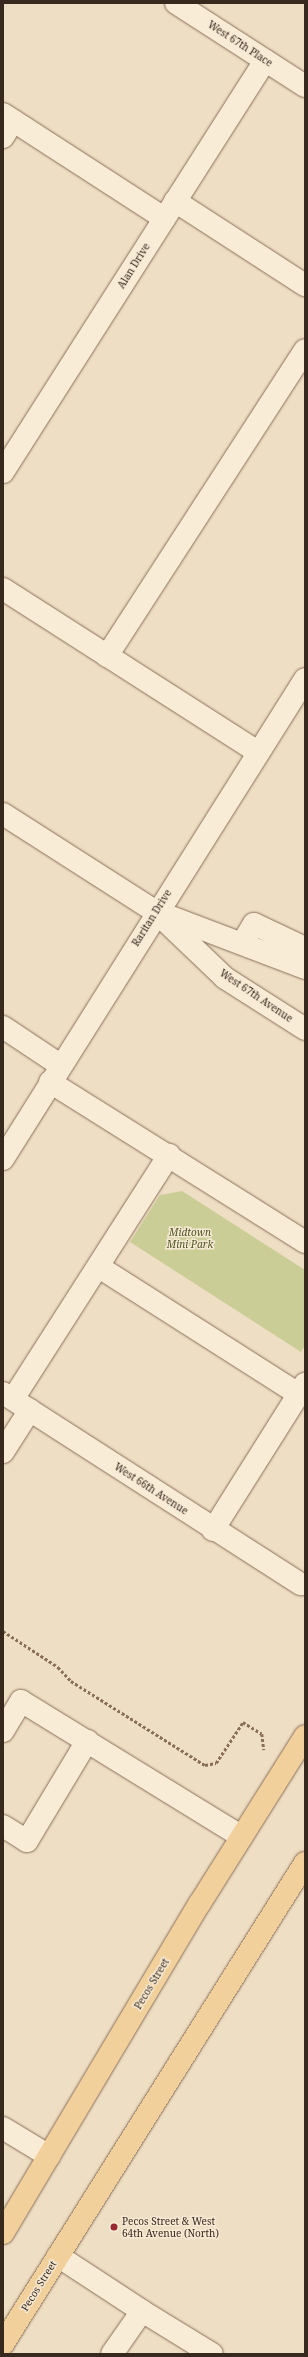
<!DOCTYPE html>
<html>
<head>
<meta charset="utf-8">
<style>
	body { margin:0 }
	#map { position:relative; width:308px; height:2357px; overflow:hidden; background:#eedec3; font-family:"Noto Serif",serif }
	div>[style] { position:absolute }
	.green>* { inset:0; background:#cbcd97 }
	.path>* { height:2.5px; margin-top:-1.25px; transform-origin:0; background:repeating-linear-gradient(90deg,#896f5a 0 3px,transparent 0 5px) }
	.roads { filter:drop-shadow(0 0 1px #896f5a) drop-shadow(0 0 1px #896f5a) }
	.minor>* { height:22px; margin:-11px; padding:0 11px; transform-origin:11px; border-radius:11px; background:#f9ecd6 }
	.major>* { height:22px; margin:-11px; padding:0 11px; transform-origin:11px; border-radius:11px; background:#f2d09b }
	.dots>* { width:11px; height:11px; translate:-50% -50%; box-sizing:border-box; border:2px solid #f6e9d3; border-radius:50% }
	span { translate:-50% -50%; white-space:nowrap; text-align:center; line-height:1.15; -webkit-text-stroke:3px #f6e9d3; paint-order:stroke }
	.street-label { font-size:10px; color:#38291e }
	.park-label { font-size:10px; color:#4d5524; font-style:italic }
	.poi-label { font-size:10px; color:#38291e }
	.left { translate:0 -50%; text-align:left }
	.frame { position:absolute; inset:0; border:4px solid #38291e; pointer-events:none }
</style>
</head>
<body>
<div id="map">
	<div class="green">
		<i style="clip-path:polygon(182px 1191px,305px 1270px,305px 1345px,301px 1352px,130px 1242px,160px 1195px)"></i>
	</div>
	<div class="path">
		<i style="left:3px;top:1631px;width:66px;rotate:33.2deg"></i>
		<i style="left:58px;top:1667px;width:19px;rotate:47deg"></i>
		<i style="left:71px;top:1681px;width:158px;rotate:32.1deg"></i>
		<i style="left:205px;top:1765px;width:11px;rotate:-10deg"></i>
		<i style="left:216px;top:1763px;width:49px;rotate:-56.6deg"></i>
		<i style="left:243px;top:1722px;width:22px;rotate:32deg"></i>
		<i style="left:262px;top:1734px;width:16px;rotate:83deg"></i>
	</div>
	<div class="roads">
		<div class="minor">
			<i style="left:176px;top:3px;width:153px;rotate:32.8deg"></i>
			<i style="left:3px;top:114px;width:192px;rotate:32.9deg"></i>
			<i style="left:3px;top:137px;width:19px;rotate:-58deg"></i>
			<i style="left:175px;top:201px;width:155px;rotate:32.9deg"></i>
			<i style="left:3px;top:472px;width:488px;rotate:-57.5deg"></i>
			<i style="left:3px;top:589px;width:303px;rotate:32.6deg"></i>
			<i style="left:107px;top:656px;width:364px;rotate:-57.1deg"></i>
			<i style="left:3px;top:814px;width:182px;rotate:32.6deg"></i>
			<i style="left:156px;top:912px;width:95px;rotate:43.7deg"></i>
			<i style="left:225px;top:978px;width:95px;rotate:32.5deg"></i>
			<i style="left:163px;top:914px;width:152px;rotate:20.8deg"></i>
			<i style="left:243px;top:942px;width:21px;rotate:-59deg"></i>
			<i style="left:254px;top:924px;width:56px;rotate:25.2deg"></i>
			<i style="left:3px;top:1027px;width:69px;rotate:33.7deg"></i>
			<i style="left:50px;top:1082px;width:301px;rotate:32.1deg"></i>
			<i style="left:3px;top:1159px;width:567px;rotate:-57.82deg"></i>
			<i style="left:99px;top:1267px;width:236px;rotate:32.5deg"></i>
			<i style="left:3px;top:1393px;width:354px;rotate:32.7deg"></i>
			<i style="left:13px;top:1399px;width:290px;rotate:-57.4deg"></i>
			<i style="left:3px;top:1452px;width:50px;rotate:-57.3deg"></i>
			<i style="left:213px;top:1530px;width:173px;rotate:-57.8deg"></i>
			<i style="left:3px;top:1731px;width:35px;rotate:-59deg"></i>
			<i style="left:21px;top:1701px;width:259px;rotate:31.6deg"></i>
			<i style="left:3px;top:1826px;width:28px;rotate:32deg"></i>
			<i style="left:27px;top:1841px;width:117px;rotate:-59deg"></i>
			<i style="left:3px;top:2128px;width:54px;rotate:31.3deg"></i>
			<i style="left:58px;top:2256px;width:100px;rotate:33.2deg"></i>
			<i style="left:142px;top:2311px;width:52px;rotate:124.9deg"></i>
			<i style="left:142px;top:2311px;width:82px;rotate:31.6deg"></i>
		</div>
		<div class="major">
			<i style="left:3px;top:2233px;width:384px;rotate:-59.2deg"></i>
			<i style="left:200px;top:1903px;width:197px;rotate:-57.8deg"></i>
			<i style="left:3px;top:2344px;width:568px;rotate:-57.88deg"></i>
		</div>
	</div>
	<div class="dots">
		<i style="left:114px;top:2227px;background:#982933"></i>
	</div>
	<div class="street-label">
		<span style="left:240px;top:44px;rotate:33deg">West 67th Place</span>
		<span style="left:134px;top:266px;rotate:-58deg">Alan Drive</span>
		<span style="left:152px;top:918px;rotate:-58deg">Raritan Drive</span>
		<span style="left:256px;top:996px;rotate:34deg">West 67th Avenue</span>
		<span style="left:151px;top:1489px;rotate:33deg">West 66th Avenue</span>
		<span style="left:152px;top:1984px;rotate:-59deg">Pecos Street</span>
		<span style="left:39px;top:2286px;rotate:-58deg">Pecos Street</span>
	</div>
	<div class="park-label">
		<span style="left:190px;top:1238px">Midtown<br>Mini Park</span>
	</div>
	<div class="poi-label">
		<span class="left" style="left:122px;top:2227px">Pecos Street &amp; West<br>64th Avenue (North)</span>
	</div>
	<div class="frame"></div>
</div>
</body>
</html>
